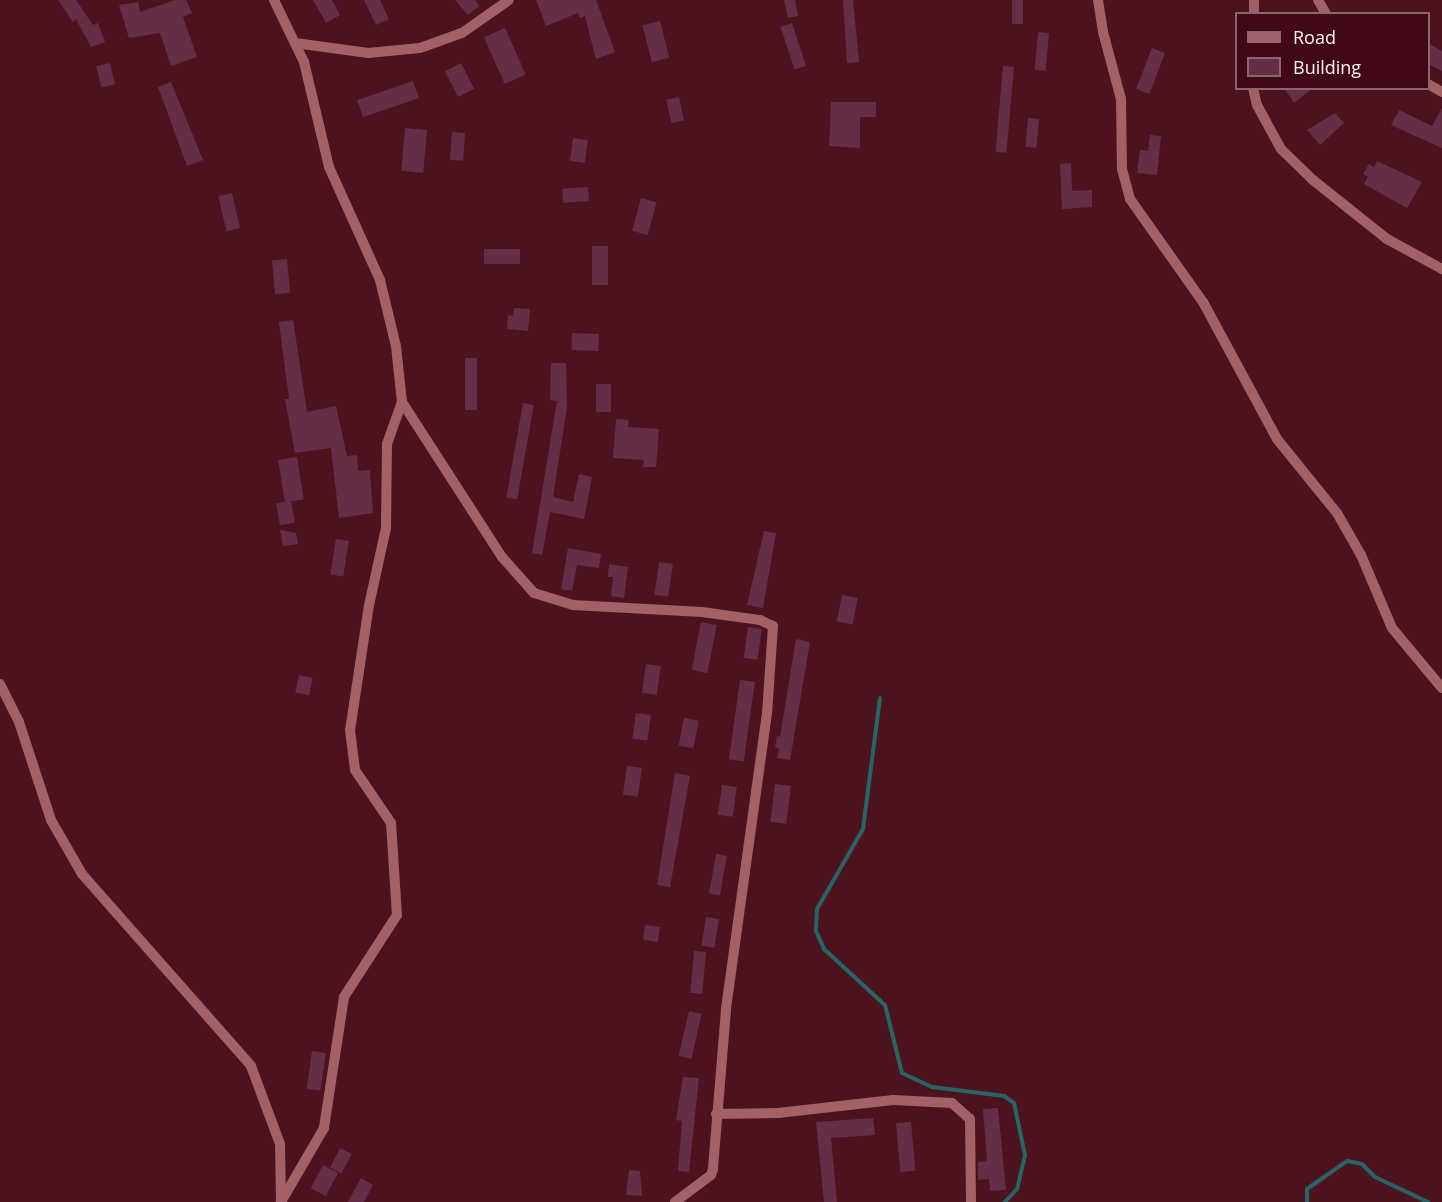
<!DOCTYPE html>
<html>
<head>
<meta charset="utf-8">
<style>
	body { margin:0 }
	#map { position:relative; width:1442px; height:1202px; overflow:hidden; background:#4c131e; font-family:"Open Sans",sans-serif }
	div>[style] { position:absolute }
	.stream>* { height:4px; margin:-2px; padding:0 2px; transform-origin:2px; border-radius:2px; background:#266563 }
	.building>* { inset:0; background:#652e47; transform-origin:0 0 }
	.street>* { height:10px; margin:-5px; padding:0 5px; transform-origin:5px; border-radius:5px; background:#a26067 }
	span { translate:-50% -50%; white-space:nowrap; text-align:center; line-height:1.15; -webkit-text-stroke:6px #410815; paint-order:stroke }
	.legend { position:absolute; left:1235px; top:12px; width:195px; height:78px; box-sizing:border-box; background:#410815; border:2px solid #8b666d; margin:0; padding:8px 10px; list-style:none; font-size:18px; color:#faf2f2 }
	.legend li { display:flex; align-items:center; gap:12px; height:30px }
	.legend b { width:30px; border:2px solid #8b666d }
</style>
</head>
<body>
<div id="map">
	<div class="stream">
		<i style="left:880px;top:698px;width:132px;rotate:97.4deg"></i>
		<i style="left:863px;top:829px;width:92px;rotate:119.9deg"></i>
		<i style="left:817px;top:909px;width:22px;rotate:93deg"></i>
		<i style="left:816px;top:931px;width:20px;rotate:66deg"></i>
		<i style="left:824px;top:949px;width:83px;rotate:42.6deg"></i>
		<i style="left:885px;top:1005px;width:70px;rotate:76deg"></i>
		<i style="left:902px;top:1073px;width:33px;rotate:25deg"></i>
		<i style="left:932px;top:1087px;width:73px;rotate:7.1deg"></i>
		<i style="left:1004px;top:1096px;width:12px;rotate:35deg"></i>
		<i style="left:1014px;top:1103px;width:53px;rotate:78.1deg"></i>
		<i style="left:1025px;top:1155px;width:35px;rotate:103deg"></i>
		<i style="left:1017px;top:1189px;width:18px;rotate:133deg"></i>
		<i style="left:1307px;top:1202px;width:13px;rotate:-90deg"></i>
		<i style="left:1307px;top:1189px;width:49px;rotate:-35deg"></i>
		<i style="left:1347px;top:1161px;width:15px;rotate:11deg"></i>
		<i style="left:1362px;top:1164px;width:18px;rotate:45deg"></i>
		<i style="left:1375px;top:1177px;width:59px;rotate:25.3deg"></i>
	</div>
	<div class="building">
		<i style="clip-path:polygon(58px 0,76px 0,93px 25px,98px 23px,105px 42px,91px 47px,76px 19px,73px 22px)"></i>
		<i style="clip-path:polygon(175px 0,186px 0,192px 13px,183px 17px,197px 57px,171px 66px,160px 33px,129px 38px,119px 5px,138px 2px,140px 12px)"></i>
		<i style="clip-path:polygon(313px 0,332px 0,340px 15px,326px 23px)"></i>
		<i style="clip-path:polygon(364px 0,380px 0,389px 19px,376px 25px)"></i>
		<i style="clip-path:polygon(455px 0,475px 0,479px 6px,468px 15px)"></i>
		<i style="clip-path:polygon(536px 0,596px 0,615px 52px,596px 59px,585px 16px,580px 18px,578px 13px,546px 26px)"></i>
		<i style="clip-path:polygon(784px 0,795px 0,798px 16px,788px 18px)"></i>
		<i style="clip-path:polygon(843px 0,853px 0,859px 62px,847px 63px)"></i>
		<i style="left:1012px;top:0;width:11px;height:24px"></i>
		<i style="left:660px;top:21px;width:38px;height:18px;rotate:76deg"></i>
		<i style="left:792px;top:23px;width:45px;height:12px;rotate:72deg"></i>
		<i style="left:505px;top:28px;width:51px;height:23px;rotate:66deg"></i>
		<i style="left:1038px;top:32px;width:11px;height:38px;rotate:5deg"></i>
		<i style="clip-path:polygon(1428px 43px,1442px 51px,1442px 71px,1428px 64px)"></i>
		<i style="left:1152px;top:48px;width:14px;height:44px;rotate:21deg"></i>
		<i style="left:110px;top:63px;width:22px;height:14px;rotate:77deg"></i>
		<i style="left:461px;top:63px;width:29px;height:18px;rotate:63deg"></i>
		<i style="left:1003px;top:66px;width:11px;height:86px;rotate:5deg"></i>
		<i style="left:413px;top:81px;width:18px;height:59px;rotate:71deg"></i>
		<i style="clip-path:polygon(171px 82px,203px 160px,187px 166px,158px 87px)"></i>
		<i style="clip-path:polygon(1284px 88px,1313px 88px,1294px 103px)"></i>
		<i style="left:679px;top:97px;width:24px;height:13px;rotate:78deg"></i>
		<i style="clip-path:polygon(831px 102px,876px 102px,876px 117px,860px 117px,860px 148px,829px 146px)"></i>
		<i style="clip-path:polygon(1442px 108px,1442px 148px,1391px 125px,1399px 110px,1432px 126px)"></i>
		<i style="clip-path:polygon(1335px 113px,1344px 123px,1320px 145px,1307px 130px)"></i>
		<i style="left:1028px;top:118px;width:11px;height:29px;rotate:5deg"></i>
		<i style="left:405px;top:128px;width:22px;height:43px;rotate:5deg"></i>
		<i style="left:452px;top:132px;width:13px;height:28px;rotate:4deg"></i>
		<i style="clip-path:polygon(1150px 135px,1161px 136px,1157px 175px,1137px 173px,1140px 150px,1148px 151px)"></i>
		<i style="left:573px;top:138px;width:15px;height:23px;rotate:8deg"></i>
		<i style="clip-path:polygon(1377px 161px,1422px 182px,1407px 208px,1364px 184px,1368px 177px,1363px 174px,1369px 164px,1374px 167px)"></i>
		<i style="clip-path:polygon(1071px 163px,1072px 191px,1092px 190px,1092px 207px,1062px 209px,1060px 164px)"></i>
		<i style="left:588px;top:187px;width:14px;height:26px;rotate:86deg"></i>
		<i style="left:232px;top:193px;width:36px;height:14px;rotate:77deg"></i>
		<i style="left:641px;top:198px;width:16px;height:34px;rotate:15deg"></i>
		<i style="left:592px;top:246px;width:16px;height:39px"></i>
		<i style="left:484px;top:249px;width:36px;height:15px"></i>
		<i style="left:287px;top:259px;width:34px;height:15px;rotate:85deg"></i>
		<i style="clip-path:polygon(514px 308px,530px 309px,528px 331px,507px 329px,508px 315px,513px 316px)"></i>
		<i style="clip-path:polygon(293px 320px,307px 412px,336px 406px,347px 456px,357px 455px,358px 471px,370px 470px,373px 513px,339px 518px,331px 448px,295px 453px,285px 399px,289px 399px,279px 322px)"></i>
		<i style="left:572px;top:333px;width:27px;height:17px;rotate:2deg"></i>
		<i style="left:465px;top:358px;width:12px;height:52px"></i>
		<i style="clip-path:polygon(551px 363px,566px 363px,567px 407px,553px 497px,573px 502px,579px 474px,592px 477px,584px 519px,550px 512px,542px 555px,532px 553px,557px 401px,550px 400px)"></i>
		<i style="left:596px;top:384px;width:15px;height:28px"></i>
		<i style="left:523px;top:403px;width:11px;height:96px;rotate:10deg"></i>
		<i style="clip-path:polygon(616px 419px,629px 420px,628px 427px,659px 429px,656px 467px,643px 467px,644px 460px,613px 458px)"></i>
		<i style="left:297px;top:457px;width:43px;height:19px;rotate:81deg"></i>
		<i style="left:291px;top:501px;width:22px;height:15px;rotate:80deg"></i>
		<i style="clip-path:polygon(280px 530px,296px 533px,298px 544px,283px 546px)"></i>
		<i style="clip-path:polygon(764px 531px,776px 533px,763px 608px,747px 605px)"></i>
		<i style="left:336px;top:539px;width:13px;height:36px;rotate:9deg"></i>
		<i style="clip-path:polygon(568px 548px,601px 554px,599px 568px,577px 565px,572px 591px,561px 589px)"></i>
		<i style="left:659px;top:562px;width:14px;height:33px;rotate:8deg"></i>
		<i style="clip-path:polygon(609px 564px,628px 567px,624px 598px,611px 596px,613px 577px,608px 577px)"></i>
		<i style="left:842px;top:595px;width:16px;height:27px;rotate:11deg"></i>
		<i style="left:701px;top:622px;width:16px;height:49px;rotate:11deg"></i>
		<i style="left:748px;top:627px;width:14px;height:31px;rotate:8deg"></i>
		<i style="clip-path:polygon(796px 639px,810px 642px,790px 760px,777px 758px,779px 748px,775px 748px,777px 736px,780px 737px)"></i>
		<i style="left:646px;top:664px;width:15px;height:29px;rotate:8deg"></i>
		<i style="left:299px;top:675px;width:14px;height:18px;rotate:12deg"></i>
		<i style="left:740px;top:680px;width:15px;height:80px;rotate:8deg"></i>
		<i style="left:636px;top:713px;width:15px;height:26px;rotate:8deg"></i>
		<i style="left:684px;top:718px;width:15px;height:28px;rotate:11deg"></i>
		<i style="left:627px;top:766px;width:15px;height:29px;rotate:8deg"></i>
		<i style="clip-path:polygon(675px 773px,690px 776px,670px 887px,657px 885px)"></i>
		<i style="left:775px;top:784px;width:16px;height:38px;rotate:7deg"></i>
		<i style="left:722px;top:785px;width:15px;height:30px;rotate:8deg"></i>
		<i style="left:716px;top:854px;width:11px;height:40px;rotate:10deg"></i>
		<i style="left:706px;top:917px;width:13px;height:29px;rotate:9deg"></i>
		<i style="left:645px;top:925px;width:15px;height:15px;rotate:8deg"></i>
		<i style="left:694px;top:951px;width:12px;height:42px;rotate:5deg"></i>
		<i style="left:689px;top:1011px;width:13px;height:46px;rotate:13deg"></i>
		<i style="left:312px;top:1051px;width:14px;height:38px;rotate:8deg"></i>
		<i style="clip-path:polygon(683px 1077px,699px 1078px,689px 1172px,678px 1171px,682px 1121px,676px 1120px)"></i>
		<i style="clip-path:polygon(998px 1108px,1006px 1190px,990px 1191px,989px 1179px,978px 1180px,978px 1162px,987px 1161px,983px 1109px)"></i>
		<i style="clip-path:polygon(873px 1118px,875px 1135px,831px 1138px,837px 1202px,824px 1202px,816px 1122px)"></i>
		<i style="left:911px;top:1122px;width:49px;height:15px;rotate:85deg"></i>
		<i style="left:340px;top:1148px;width:13px;height:22px;rotate:27deg"></i>
		<i style="left:323px;top:1165px;width:17px;height:26px;rotate:28deg"></i>
		<i style="clip-path:polygon(629px 1170px,640px 1171px,642px 1196px,626px 1195px)"></i>
		<i style="clip-path:polygon(361px 1178px,373px 1185px,364px 1202px,348px 1202px)"></i>
	</div>
	<div class="street">
		<i style="left:274px;top:0;width:69px;rotate:64.2deg"></i>
		<i style="left:304px;top:62px;width:108px;rotate:76.6deg"></i>
		<i style="left:329px;top:167px;width:124px;rotate:65.7deg"></i>
		<i style="left:380px;top:280px;width:68px;rotate:76.4deg"></i>
		<i style="left:396px;top:346px;width:56px;rotate:83.9deg"></i>
		<i style="left:402px;top:402px;width:45px;rotate:109.7deg"></i>
		<i style="left:387px;top:444px;width:84px;rotate:90.7deg"></i>
		<i style="left:386px;top:528px;width:79px;rotate:102.4deg"></i>
		<i style="left:369px;top:605px;width:126px;rotate:98.6deg"></i>
		<i style="left:350px;top:730px;width:40px;rotate:82.9deg"></i>
		<i style="left:355px;top:770px;width:64px;rotate:55.8deg"></i>
		<i style="left:391px;top:823px;width:92px;rotate:86.3deg"></i>
		<i style="left:397px;top:915px;width:98px;rotate:122.9deg"></i>
		<i style="left:344px;top:997px;width:133px;rotate:98.7deg"></i>
		<i style="left:324px;top:1128px;width:86px;rotate:120.2deg"></i>
		<i style="left:1098px;top:0;width:32px;rotate:81deg"></i>
		<i style="left:1103px;top:32px;width:69px;rotate:75deg"></i>
		<i style="left:1121px;top:99px;width:70px;rotate:89.2deg"></i>
		<i style="left:1122px;top:169px;width:31px;rotate:75deg"></i>
		<i style="left:1130px;top:199px;width:126px;rotate:54.7deg"></i>
		<i style="left:1203px;top:302px;width:156px;rotate:61.6deg"></i>
		<i style="left:1277px;top:439px;width:95px;rotate:51deg"></i>
		<i style="left:1337px;top:513px;width:48px;rotate:60.3deg"></i>
		<i style="left:1361px;top:555px;width:79px;rotate:67deg"></i>
		<i style="left:1392px;top:628px;width:78px;rotate:50.2deg"></i>
		<i style="left:1318px;top:0;width:16px;rotate:60deg"></i>
		<i style="left:1254px;top:14px;width:14px;rotate:-90deg"></i>
		<i style="left:295px;top:43px;width:74px;rotate:7.8deg"></i>
		<i style="left:368px;top:53px;width:52px;rotate:-5.5deg"></i>
		<i style="left:420px;top:48px;width:45px;rotate:-19.7deg"></i>
		<i style="left:462px;top:33px;width:57px;rotate:-35.1deg"></i>
		<i style="left:1428px;top:84px;width:16px;rotate:30deg"></i>
		<i style="left:1253px;top:88px;width:17px;rotate:77deg"></i>
		<i style="left:1257px;top:105px;width:50px;rotate:61.4deg"></i>
		<i style="left:1281px;top:149px;width:45px;rotate:44.1deg"></i>
		<i style="left:1313px;top:180px;width:95px;rotate:38.6deg"></i>
		<i style="left:1387px;top:239px;width:63px;rotate:28.6deg"></i>
		<i style="left:402px;top:402px;width:184px;rotate:57.2deg"></i>
		<i style="left:502px;top:557px;width:48px;rotate:48.4deg"></i>
		<i style="left:534px;top:593px;width:41px;rotate:17.1deg"></i>
		<i style="left:573px;top:605px;width:129px;rotate:3.1deg"></i>
		<i style="left:702px;top:612px;width:59px;rotate:7.9deg"></i>
		<i style="left:760px;top:620px;width:14px;rotate:25deg"></i>
		<i style="left:773px;top:626px;width:87px;rotate:93.9deg"></i>
		<i style="left:767px;top:713px;width:300px;rotate:97.9deg"></i>
		<i style="left:726px;top:1010px;width:160px;rotate:94.7deg"></i>
		<i style="left:713px;top:1169px;width:6px;rotate:108deg"></i>
		<i style="left:711px;top:1175px;width:45px;rotate:143.1deg"></i>
		<i style="left:0;top:684px;width:42px;rotate:63.4deg"></i>
		<i style="left:19px;top:722px;width:103px;rotate:71.9deg"></i>
		<i style="left:51px;top:820px;width:62px;rotate:60.1deg"></i>
		<i style="left:82px;top:874px;width:256px;rotate:48.6deg"></i>
		<i style="left:251px;top:1066px;width:83px;rotate:69.6deg"></i>
		<i style="left:280px;top:1144px;width:58px;rotate:89deg"></i>
		<i style="left:716px;top:1114px;width:62px;rotate:-0.9deg"></i>
		<i style="left:778px;top:1113px;width:116px;rotate:-6.4deg"></i>
		<i style="left:893px;top:1100px;width:59px;rotate:2.9deg"></i>
		<i style="left:952px;top:1103px;width:24px;rotate:42deg"></i>
		<i style="left:970px;top:1119px;width:83px;rotate:89.3deg"></i>
	</div>
	<ul class="legend">
	<li><b style="height:8px;background:#a26067"></b>Road</li>
	<li><b style="height:16px;background:#652e47"></b>Building</li>
	</ul>
</div>
</body>
</html>
